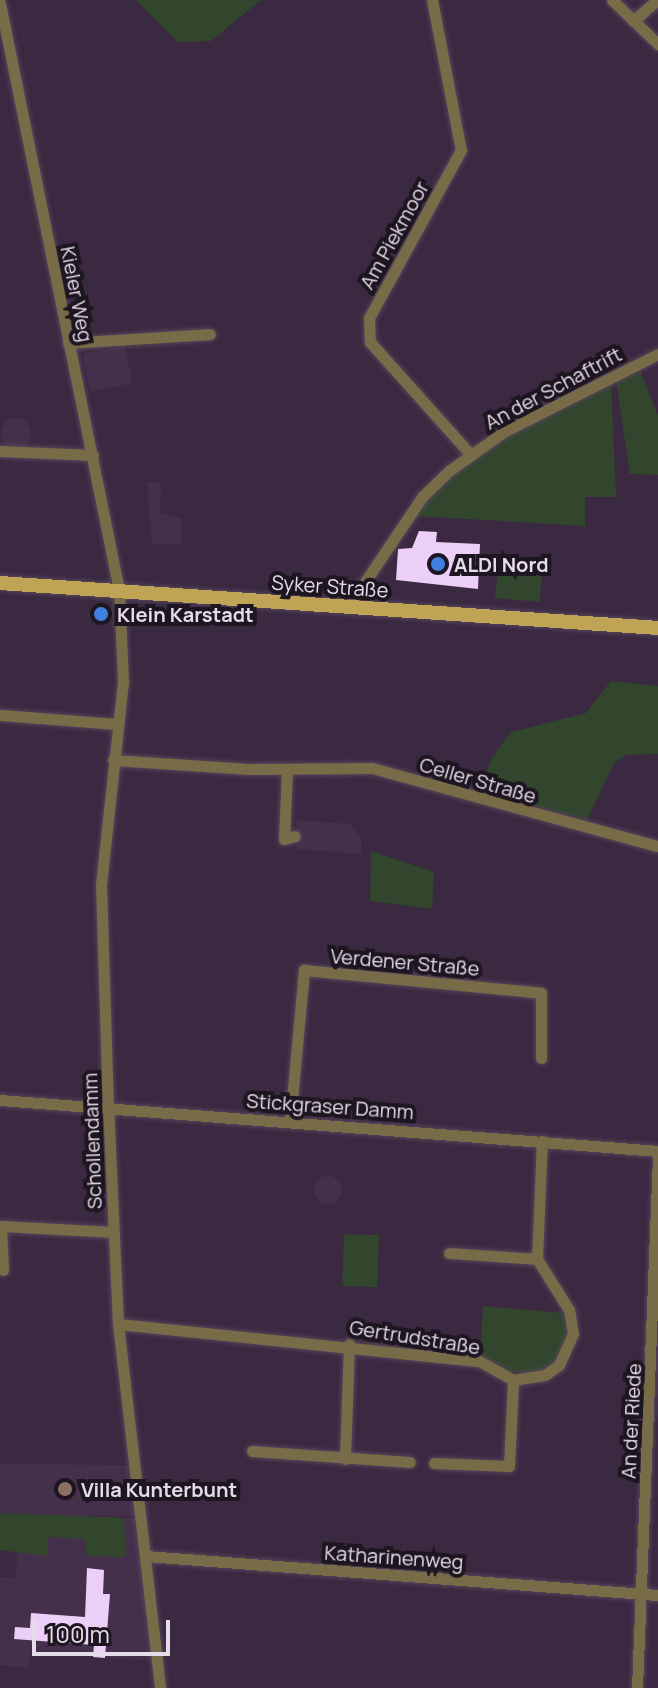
<!DOCTYPE html>
<html>
<head>
<meta charset="utf-8">
<style>
	body { margin:0 }
	#map { position:relative; width:658px; height:1688px; overflow:hidden; background:#3a2940; font-family:Manrope,sans-serif }
	div>[style] { position:absolute }
	.built>* { inset:0; background:#45304c; transform-origin:0 0 }
	.round { border-radius:50% }
	.green>* { inset:0; background:#31462c; transform-origin:0 0 }
	.building>* { inset:0; background:#eccff6 }
	.roads { filter:drop-shadow(0 0 2px #56455b) drop-shadow(0 0 2px #56455b) }
	.minor>* { height:11px; margin:-5.5px; padding:0 5.5px; transform-origin:5.5px; border-radius:5.5px; background:#786b47 }
	.major>* { height:14px; margin:-7px; padding:0 7px; transform-origin:7px; border-radius:7px; background:#bfa455 }
	.dots>* { width:22px; height:22px; translate:-50% -50%; box-sizing:border-box; border:4px solid #1d1520; border-radius:50% }
	span { translate:-50% -50%; white-space:nowrap; text-align:center; line-height:1.15; -webkit-text-stroke:8px #1d1520; paint-order:stroke }
	.street-label { font-size:20px; color:#e6dbea }
	.poi-label { font-size:20px; color:#e6dbea; font-weight:700 }
	.left { translate:0 -50%; text-align:left }
	.scale { position:absolute; left:32px; top:1620px; width:138px; height:36px; box-sizing:border-box; border:4px solid #e6dbea; border-top:0; padding-left:10px; font-size:24px; line-height:28px; white-space:nowrap; color:#e6dbea; -webkit-text-stroke:6px #1d1520; paint-order:stroke }
</style>
</head>
<body>
<div id="map">
	<div class="built">
		<i style="left:125px;top:346px;width:38px;height:43px;rotate:79deg"></i>
		<i class="round" style="left:1px;top:418px;width:30px;height:30px"></i>
		<i style="clip-path:polygon(147px 482px,161px 483px,160px 513px,182px 518px,181px 545px,152px 544px)"></i>
		<i style="clip-path:polygon(297px 820px,350px 824px,361px 837px,361px 854px,297px 849px)"></i>
		<i class="round" style="left:314px;top:1176px;width:28px;height:28px"></i>
		<i style="clip-path:polygon(0 1464px,128px 1465px,134px 1516px,73px 1515px,134px 1518px,152px 1661px,31px 1652px,29px 1668px,0 1665px,0 1577px,16px 1578px,17px 1552px,0 1550px)"></i>
	</div>
	<div class="green">
		<i style="clip-path:polygon(136px 0,261px 0,211px 41px,178px 42px)"></i>
		<i style="clip-path:polygon(640px 371px,658px 415px,658px 475px,630px 474px,616px 381px)"></i>
		<i style="clip-path:polygon(611px 383px,616px 497px,585px 497px,585px 526px,414px 516px,456px 471px,517px 429px)"></i>
		<i style="clip-path:polygon(498px 570px,550px 571px,550px 575px,542px 576px,539px 602px,495px 598px)"></i>
		<i style="clip-path:polygon(611px 681px,658px 686px,658px 754px,626px 755px,614px 763px,587px 820px,492px 794px,484px 781px,491px 759px,511px 732px,586px 713px)"></i>
		<i style="clip-path:polygon(371px 851px,434px 872px,432px 909px,370px 901px)"></i>
		<i style="left:344px;top:1234px;width:35px;height:52px;rotate:2deg"></i>
		<i style="clip-path:polygon(483px 1306px,564px 1313px,568px 1332px,560px 1357px,539px 1373px,504px 1372px,480px 1355px)"></i>
		<i style="clip-path:polygon(0 1513px,124px 1518px,126px 1557px,86px 1556px,86px 1539px,48px 1537px,48px 1556px,0 1550px)"></i>
	</div>
	<div class="building">
		<i style="clip-path:polygon(419px 531px,437px 532px,436px 542px,480px 544px,478px 589px,396px 580px,398px 549px,412px 548px)"></i>
		<i style="clip-path:polygon(87px 1568px,104px 1570px,103px 1594px,110px 1594px,105px 1658px,93px 1657px,94px 1645px,14px 1639px,15px 1627px,30px 1628px,31px 1613px,85px 1617px)"></i>
	</div>
	<div class="roads">
		<div class="minor">
			<i style="left:432px;top:0;width:153px;rotate:79.1deg"></i>
			<i style="left:461px;top:150px;width:192px;rotate:118.7deg"></i>
			<i style="left:369px;top:318px;width:24px;rotate:88deg"></i>
			<i style="left:370px;top:342px;width:150px;rotate:48.2deg"></i>
			<i style="left:612px;top:0;width:64px;rotate:43.7deg"></i>
			<i style="left:0;top:3px;width:599px;rotate:78.54deg"></i>
			<i style="left:119px;top:590px;width:92px;rotate:87.5deg"></i>
			<i style="left:123px;top:682px;width:204px;rotate:96.2deg"></i>
			<i style="left:101px;top:885px;width:219px;rotate:88.2deg"></i>
			<i style="left:108px;top:1104px;width:220px;rotate:87.4deg"></i>
			<i style="left:118px;top:1324px;width:366px;rotate:83.4deg"></i>
			<i style="left:633px;top:21px;width:32px;rotate:-41deg"></i>
			<i style="left:68px;top:343px;width:142px;rotate:-3.6deg"></i>
			<i style="left:0;top:451px;width:93px;rotate:2.5deg"></i>
			<i style="left:348px;top:607px;width:134px;rotate:-56deg"></i>
			<i style="left:423px;top:496px;width:37px;rotate:-44deg"></i>
			<i style="left:450px;top:470px;width:67px;rotate:-35.3deg"></i>
			<i style="left:505px;top:431px;width:171px;rotate:-26.7deg"></i>
			<i style="left:0;top:715px;width:118px;rotate:4.4deg"></i>
			<i style="left:113px;top:760px;width:136px;rotate:3.8deg"></i>
			<i style="left:249px;top:769px;width:123px;rotate:-0.5deg"></i>
			<i style="left:372px;top:768px;width:296px;rotate:15.3deg"></i>
			<i style="left:287px;top:770px;width:69px;rotate:92.5deg"></i>
			<i style="left:284px;top:839px;width:11px;rotate:-15deg"></i>
			<i style="left:0;top:1100px;width:660px;rotate:4.43deg"></i>
			<i style="left:290px;top:1121px;width:152px;rotate:-84.7deg"></i>
			<i style="left:304px;top:970px;width:238px;rotate:5.5deg"></i>
			<i style="left:541px;top:993px;width:65px;rotate:90deg"></i>
			<i style="left:449px;top:1253px;width:88px;rotate:3.9deg"></i>
			<i style="left:3px;top:1270px;width:44px;rotate:-92.6deg"></i>
			<i style="left:1px;top:1226px;width:113px;rotate:3deg"></i>
			<i style="left:118px;top:1324px;width:363px;rotate:5.9deg"></i>
			<i style="left:479px;top:1361px;width:39px;rotate:29deg"></i>
			<i style="left:513px;top:1380px;width:32px;rotate:-9deg"></i>
			<i style="left:545px;top:1375px;width:17px;rotate:-36deg"></i>
			<i style="left:559px;top:1365px;width:34px;rotate:-66deg"></i>
			<i style="left:573px;top:1334px;width:24px;rotate:-99deg"></i>
			<i style="left:569px;top:1310px;width:60px;rotate:-122.1deg"></i>
			<i style="left:537px;top:1259px;width:118px;rotate:-87.6deg"></i>
			<i style="left:252px;top:1451px;width:158px;rotate:4deg"></i>
			<i style="left:345px;top:1459px;width:115px;rotate:-88deg"></i>
			<i style="left:434px;top:1463px;width:75px;rotate:2.3deg"></i>
			<i style="left:509px;top:1466px;width:86px;rotate:-87.3deg"></i>
			<i style="left:146px;top:1556px;width:513px;rotate:4.36deg"></i>
			<i style="left:637px;top:1688px;width:532px;rotate:-87.74deg"></i>
		</div>
		<div class="major">
			<i style="left:0;top:583px;width:660px;rotate:3.91deg"></i>
		</div>
	</div>
	<div class="dots">
		<i style="left:438px;top:564px;background:#3f7fe0"></i>
		<i style="left:101px;top:614px;background:#3f7fe0"></i>
		<i style="left:65px;top:1489px;background:#8d6e63"></i>
	</div>
	<div class="street-label">
		<span style="left:394px;top:235px;rotate:-61deg">Am Piekmoor</span>
		<span style="left:77px;top:294px;rotate:79deg">Kieler Weg</span>
		<span style="left:553px;top:388px;rotate:-28deg">An der Schaftrift</span>
		<span style="left:330px;top:586px;rotate:4deg">Syker Straße</span>
		<span style="left:478px;top:780px;rotate:16deg">Celler Straße</span>
		<span style="left:405px;top:962px;rotate:5deg">Verdener Straße</span>
		<span style="left:330px;top:1106px;rotate:4deg">Stickgraser Damm</span>
		<span style="left:92px;top:1141px;rotate:-92deg">Schollendamm</span>
		<span style="left:415px;top:1337px;rotate:9deg">Gertrudstraße</span>
		<span style="left:631px;top:1421px;rotate:-87deg">An der Riede</span>
		<span style="left:394px;top:1557px;rotate:4deg">Katharinenweg</span>
	</div>
	<div class="poi-label">
		<span class="left" style="left:454px;top:564px">ALDI Nord</span>
		<span class="left" style="left:117px;top:614px">Klein Karstadt</span>
		<span class="left" style="left:81px;top:1489px">Villa Kunterbunt</span>
	</div>
	<div class="scale">100 m</div>
</div>
</body>
</html>
